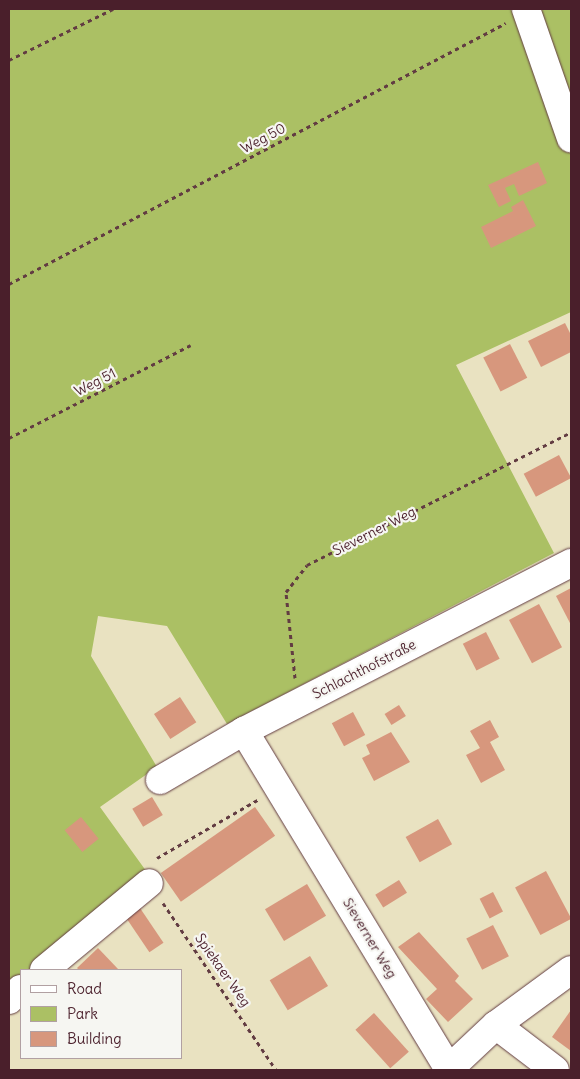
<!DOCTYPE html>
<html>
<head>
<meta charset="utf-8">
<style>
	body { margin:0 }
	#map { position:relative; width:580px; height:1079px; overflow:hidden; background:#e9e2c1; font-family:Delius,sans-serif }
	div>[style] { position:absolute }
	.green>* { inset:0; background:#abc064 }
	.building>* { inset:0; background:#d7977d; transform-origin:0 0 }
	.path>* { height:3px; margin-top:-1.5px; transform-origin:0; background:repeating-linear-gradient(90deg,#623c42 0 4px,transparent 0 8px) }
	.roads { filter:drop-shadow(0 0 1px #623c42) drop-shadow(0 0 1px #623c42) }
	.minor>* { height:28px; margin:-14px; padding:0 14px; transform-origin:14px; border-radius:14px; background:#fff }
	span { translate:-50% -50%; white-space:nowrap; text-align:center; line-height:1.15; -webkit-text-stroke:4.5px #f6f6f2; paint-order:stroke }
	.street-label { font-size:14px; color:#4a1f2b }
	.frame { position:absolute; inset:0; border:10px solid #4a1f2b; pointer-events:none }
	.legend { position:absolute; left:20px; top:969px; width:162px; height:90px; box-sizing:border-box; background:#f6f6f2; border:1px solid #b1a0a2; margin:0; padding:6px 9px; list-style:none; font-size:15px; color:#4a1f2b }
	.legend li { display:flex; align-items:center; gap:10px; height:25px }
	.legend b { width:25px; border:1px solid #b1a0a2 }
</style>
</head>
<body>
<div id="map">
	<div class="green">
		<i style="clip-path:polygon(9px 9px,571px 9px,571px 312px,456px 365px,554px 553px,227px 724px,167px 626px,98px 616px,91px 656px,157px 767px,100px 807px,149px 875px,32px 970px,21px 970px,21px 979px,9px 989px)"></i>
	</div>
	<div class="building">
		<i style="clip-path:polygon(538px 162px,547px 183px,519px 196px,514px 184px,505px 188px,511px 201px,499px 207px,488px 185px)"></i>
		<i style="clip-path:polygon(523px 200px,536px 226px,491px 248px,481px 227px,513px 211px,511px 207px)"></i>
		<i style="clip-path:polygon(565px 323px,571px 335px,571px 352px,541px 367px,528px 341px)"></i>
		<i style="left:510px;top:344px;width:38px;height:30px;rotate:63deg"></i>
		<i style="left:559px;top:455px;width:26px;height:40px;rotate:62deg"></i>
		<i style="clip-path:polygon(571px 588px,571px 625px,556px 596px)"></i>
		<i style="left:539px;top:604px;width:49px;height:34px;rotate:62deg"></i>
		<i style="left:486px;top:632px;width:30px;height:26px;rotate:63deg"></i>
		<i style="left:180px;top:697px;width:30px;height:31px;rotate:57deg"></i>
		<i style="left:399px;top:705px;width:13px;height:17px;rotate:58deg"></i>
		<i style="left:353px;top:712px;width:26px;height:24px;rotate:62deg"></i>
		<i style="clip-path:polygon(490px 720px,499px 737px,490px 742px,505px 770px,481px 783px,466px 755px,480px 748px,470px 731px)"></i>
		<i style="clip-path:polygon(391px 732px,410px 762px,374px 781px,362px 758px,370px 754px,366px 745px)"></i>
		<i style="left:152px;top:797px;width:21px;height:23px;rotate:59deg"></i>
		<i style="left:255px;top:807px;width:35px;height:115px;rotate:55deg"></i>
		<i style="left:81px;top:817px;width:28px;height:21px;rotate:51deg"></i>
		<i style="left:438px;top:819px;width:29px;height:37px;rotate:61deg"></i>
		<i style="left:546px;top:871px;width:54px;height:35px;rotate:62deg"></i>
		<i style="left:399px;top:880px;width:15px;height:28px;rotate:58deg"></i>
		<i style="left:307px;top:884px;width:37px;height:49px;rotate:59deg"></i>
		<i style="left:493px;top:892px;width:22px;height:15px;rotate:63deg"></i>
		<i style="left:140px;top:908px;width:42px;height:17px;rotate:56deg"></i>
		<i style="left:493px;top:925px;width:35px;height:30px;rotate:63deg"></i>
		<i style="clip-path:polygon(419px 932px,459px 976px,455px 981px,473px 999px,448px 1022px,426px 999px,437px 989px,398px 947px)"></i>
		<i style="clip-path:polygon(98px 948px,119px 970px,79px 970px,77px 968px)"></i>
		<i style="left:310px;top:956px;width:35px;height:47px;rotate:59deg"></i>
		<i style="clip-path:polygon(571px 1010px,571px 1051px,552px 1037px)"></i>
		<i style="left:374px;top:1013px;width:52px;height:25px;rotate:48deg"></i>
	</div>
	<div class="path">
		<i style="left:9px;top:60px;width:116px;rotate:-26.1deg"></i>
		<i style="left:9px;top:284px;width:561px;rotate:-27.71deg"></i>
		<i style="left:9px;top:438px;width:204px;rotate:-27.1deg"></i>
		<i style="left:295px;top:678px;width:86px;rotate:-96deg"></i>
		<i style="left:286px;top:592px;width:34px;rotate:-52deg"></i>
		<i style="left:307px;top:565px;width:296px;rotate:-26.7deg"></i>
		<i style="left:157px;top:858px;width:118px;rotate:-30deg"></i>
		<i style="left:163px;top:903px;width:202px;rotate:55.9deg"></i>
	</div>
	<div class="roads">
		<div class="minor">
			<i style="left:526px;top:9px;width:137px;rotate:70.8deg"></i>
			<i style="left:244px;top:731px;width:395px;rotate:58.8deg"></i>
			<i style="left:160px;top:780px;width:97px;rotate:-30.3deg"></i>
			<i style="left:244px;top:731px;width:368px;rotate:-27.2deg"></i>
			<i style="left:44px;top:970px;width:136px;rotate:-39.6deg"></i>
			<i style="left:9px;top:1000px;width:16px;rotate:-43deg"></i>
			<i style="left:496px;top:1025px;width:74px;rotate:37.3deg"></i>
			<i style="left:448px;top:1070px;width:66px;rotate:-43.2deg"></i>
			<i style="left:496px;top:1025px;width:93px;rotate:-36.3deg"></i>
		</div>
	</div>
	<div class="street-label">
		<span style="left:263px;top:138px;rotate:-28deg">Weg 50</span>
		<span style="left:95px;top:382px;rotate:-27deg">Weg 51</span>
		<span style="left:374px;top:531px;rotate:-27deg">Sieverner Weg</span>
		<span style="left:364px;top:669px;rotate:-27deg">Schlachthofstraße</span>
		<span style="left:370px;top:938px;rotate:59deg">Sieverner Weg</span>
		<span style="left:223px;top:970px;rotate:55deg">Spiekaer Weg</span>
	</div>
	<div class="frame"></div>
	<ul class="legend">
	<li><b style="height:6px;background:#fff"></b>Road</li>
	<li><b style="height:14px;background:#abc064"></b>Park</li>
	<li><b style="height:14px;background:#d7977d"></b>Building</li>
	</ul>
</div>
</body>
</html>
